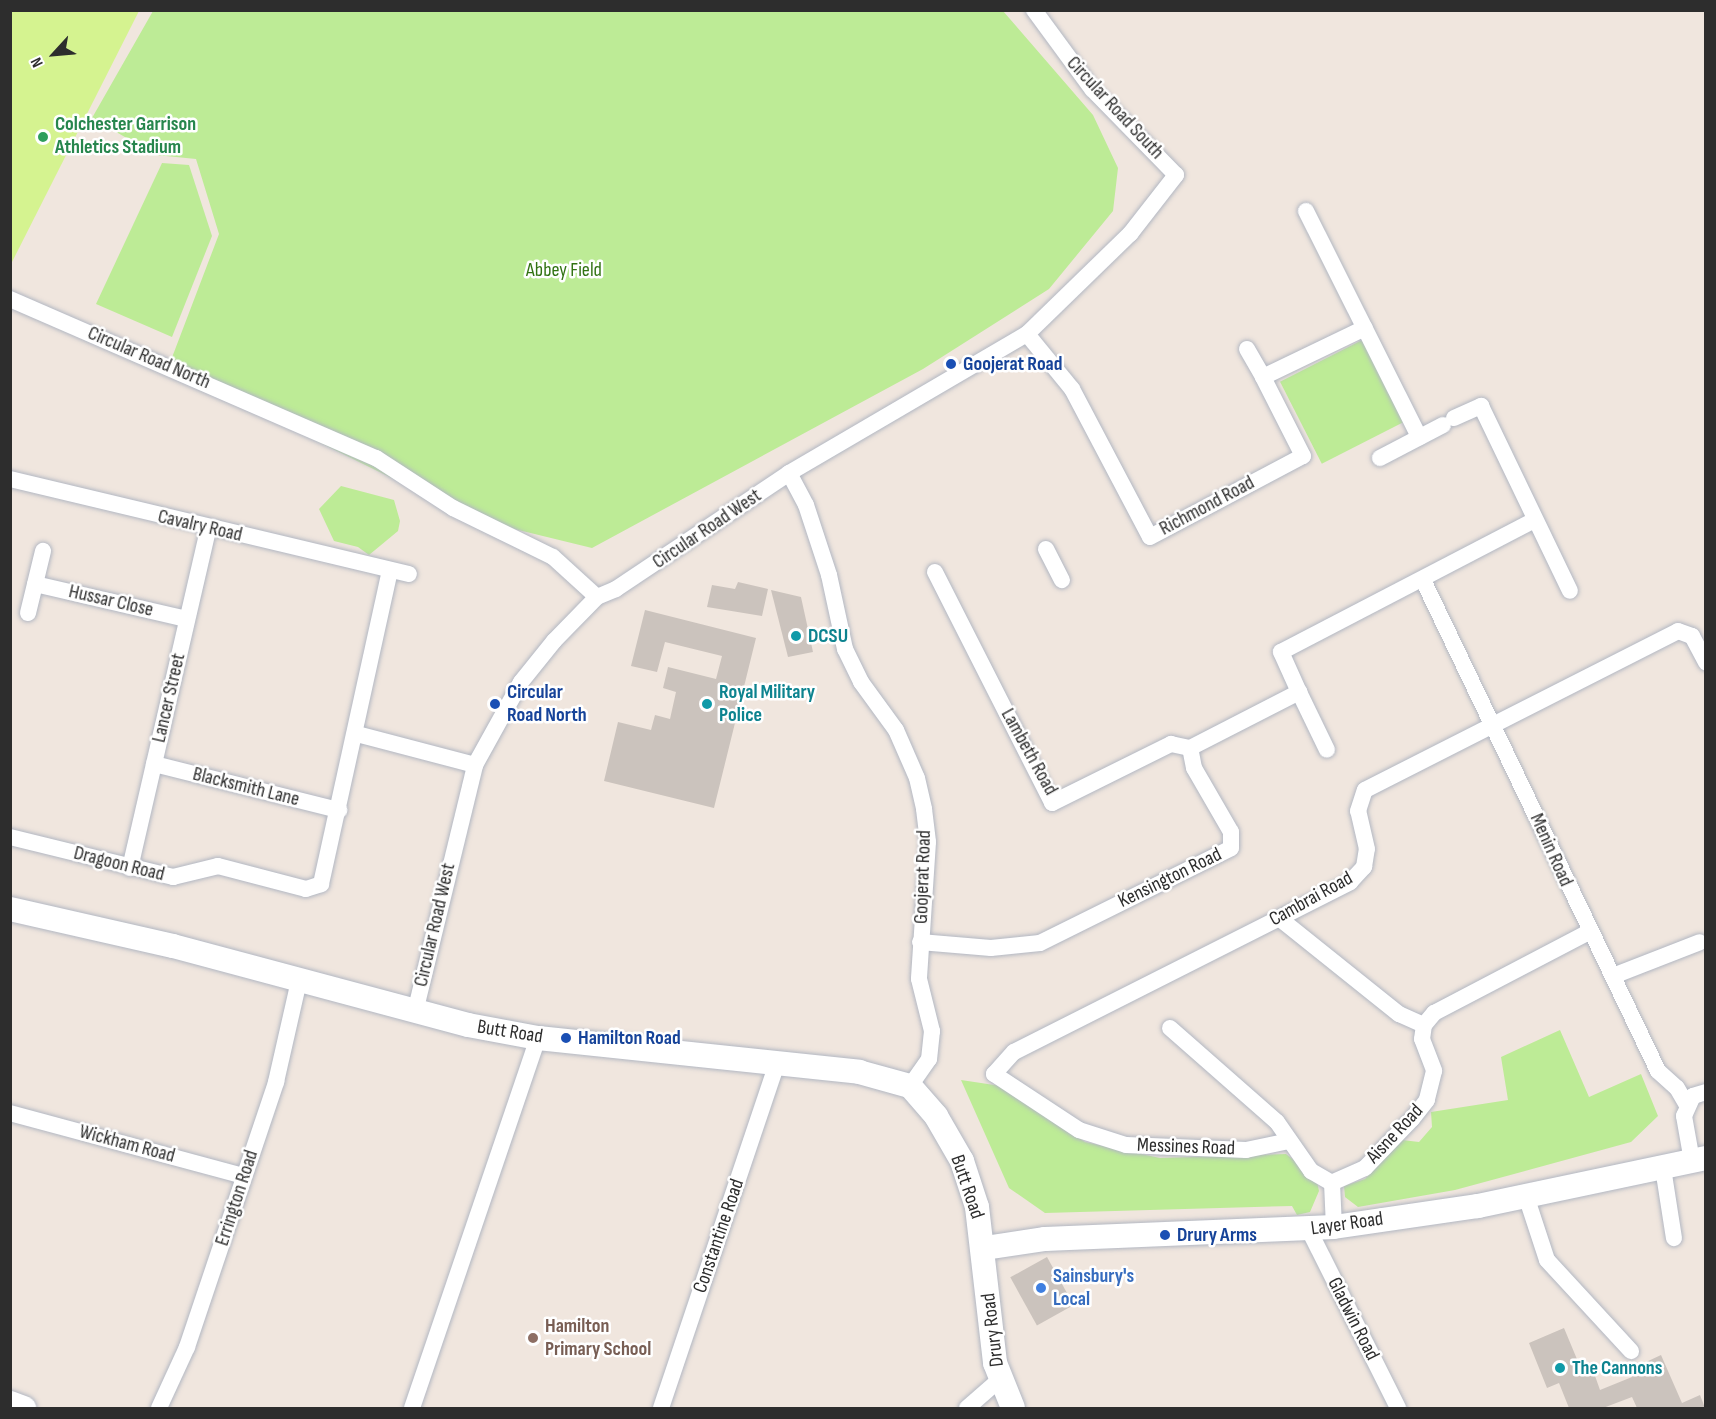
<!DOCTYPE html>
<html>
<head>
<meta charset="utf-8">
<style>
	body { margin:0 }
	#map { position:relative; width:1716px; height:1419px; overflow:hidden; background:#f0e6de; font-family:"Sofia Sans Condensed",sans-serif }
	div>[style] { position:absolute }
	.green>* { inset:0; background:#bdeb96; transform-origin:0 0 }
	.pitch>* { inset:0; background:#d5f390 }
	.building>* { inset:0; background:#cbc3bd; transform-origin:0 0 }
	.roads { filter:drop-shadow(0 0 2px #b2b7c2) drop-shadow(0 0 2px #b2b7c2) }
	.minor>* { height:16px; margin:-8px; padding:0 8px; transform-origin:8px; border-radius:8px; background:#fff }
	.secondary>* { height:24px; margin:-12px; padding:0 12px; transform-origin:12px; border-radius:12px; background:#fff }
	.dots>* { width:16px; height:16px; translate:-50% -50%; box-sizing:border-box; border:3px solid #fff; border-radius:50% }
	span { translate:-50% -50%; white-space:nowrap; text-align:center; line-height:1.15; -webkit-text-stroke:5px #fff; paint-order:stroke }
	.street-label { font-size:20px; color:#2d2d2d }
	.leisure-label { font-size:20px; color:#27864d; font-weight:700 }
	.left { translate:0 -50%; text-align:left }
	.park-label { font-size:20px; color:#327313 }
	.transit-label { font-size:20px; color:#164399; font-weight:700 }
	.culture-label { font-size:20px; color:#0d838f; font-weight:700 }
	.shop-label { font-size:20px; color:#366cbe; font-weight:700 }
	.education-label { font-size:20px; color:#785e54; font-weight:700 }
	.frame { position:absolute; inset:0; border:12px solid #2d2d2d; pointer-events:none }
	.north { position:absolute; left:24px; top:24px; width:60px; height:60px; -webkit-text-stroke:4px #fff; paint-order:stroke; rotate:244deg; font-size:16px; font-weight:700; line-height:24px; text-align:center; color:#2d2d2d }
	.north::after { content:''; display:block; margin:auto; width:21px; height:27px; background:#2d2d2d; clip-path:polygon(50% 0,100% 100%,50% 72%,0 100%) }
</style>
</head>
<body>
<div id="map">
	<div class="green">
		<i style="clip-path:polygon(153px 11px,1003px 11px,1093px 115px,1118px 168px,1113px 211px,1049px 289px,923px 369px,592px 548px,477px 520px,168px 368px,219px 234px,196px 159px,156px 155px,92px 118px)"></i>
		<i style="clip-path:polygon(162px 163px,189px 165px,212px 236px,172px 337px,96px 304px)"></i>
		<i style="left:1362px;top:340px;width:92px;height:92px;rotate:63deg"></i>
		<i style="clip-path:polygon(341px 486px,394px 500px,400px 521px,398px 531px,369px 555px,358px 547px,334px 541px,319px 509px)"></i>
		<i style="clip-path:polygon(1560px 1030px,1589px 1097px,1641px 1074px,1658px 1116px,1631px 1142px,1455px 1190px,1358px 1207px,1345px 1197px,1344px 1186px,1365px 1179px,1402px 1140px,1419px 1142px,1432px 1127px,1431px 1112px,1508px 1100px,1501px 1057px)"></i>
		<i style="clip-path:polygon(961px 1080px,1001px 1086px,1085px 1142px,1160px 1158px,1286px 1154px,1316px 1177px,1319px 1191px,1310px 1212px,1297px 1215px,1292px 1206px,1045px 1213px,1009px 1188px)"></i>
	</div>
	<div class="pitch">
		<i style="clip-path:polygon(11px 10px,139px 11px,11px 264px,10px 11px)"></i>
	</div>
	<div class="building">
		<i style="clip-path:polygon(738px 582px,768px 589px,762px 616px,707px 607px,712px 585px,735px 589px)"></i>
		<i style="clip-path:polygon(771px 590px,801px 597px,813px 652px,788px 657px)"></i>
		<i style="clip-path:polygon(645px 610px,756px 638px,714px 808px,604px 781px,618px 722px,651px 730px,655px 715px,670px 719px,676px 692px,663px 688px,668px 667px,716px 679px,722px 656px,665px 642px,657px 672px,631px 666px)"></i>
		<i style="left:1047px;top:1257px;width:55px;height:42px;rotate:61deg"></i>
		<i style="clip-path:polygon(1564px 1328px,1584px 1376px,1594px 1373px,1600px 1390px,1632px 1377px,1629px 1370px,1661px 1355px,1682px 1403px,1700px 1395px,1705px 1408px,1637px 1408px,1632px 1397px,1603px 1408px,1569px 1408px,1559px 1383px,1547px 1388px,1529px 1343px)"></i>
	</div>
	<div class="roads">
		<div class="minor">
			<i style="left:1306px;top:211px;width:253px;rotate:63.4deg"></i>
			<i style="left:10px;top:299px;width:399px;rotate:23.5deg"></i>
			<i style="left:376px;top:458px;width:92px;rotate:33deg"></i>
			<i style="left:453px;top:508px;width:111px;rotate:26.1deg"></i>
			<i style="left:553px;top:557px;width:59px;rotate:42.3deg"></i>
			<i style="left:1027px;top:334px;width:71px;rotate:50.7deg"></i>
			<i style="left:1072px;top:389px;width:167px;rotate:62.2deg"></i>
			<i style="left:1150px;top:537px;width:173px;rotate:-27.9deg"></i>
			<i style="left:1303px;top:456px;width:89px;rotate:-116.9deg"></i>
			<i style="left:1263px;top:377px;width:113px;rotate:-25.7deg"></i>
			<i style="left:1247px;top:349px;width:32px;rotate:60deg"></i>
			<i style="left:1454px;top:418px;width:30px;rotate:-24deg"></i>
			<i style="left:1481px;top:406px;width:205px;rotate:64.3deg"></i>
			<i style="left:1380px;top:458px;width:71px;rotate:-27.6deg"></i>
			<i style="left:789px;top:473px;width:36px;rotate:62deg"></i>
			<i style="left:806px;top:505px;width:74px;rotate:71.8deg"></i>
			<i style="left:829px;top:575px;width:76px;rotate:77.8deg"></i>
			<i style="left:845px;top:649px;width:37px;rotate:64deg"></i>
			<i style="left:861px;top:682px;width:59px;rotate:53.9deg"></i>
			<i style="left:896px;top:730px;width:52px;rotate:66.4deg"></i>
			<i style="left:917px;top:778px;width:32px;rotate:77deg"></i>
			<i style="left:924px;top:809px;width:33px;rotate:83deg"></i>
			<i style="left:928px;top:842px;width:137px;rotate:93.8deg"></i>
			<i style="left:919px;top:979px;width:54px;rotate:76deg"></i>
			<i style="left:932px;top:1031px;width:28px;rotate:96deg"></i>
			<i style="left:929px;top:1059px;width:33px;rotate:125deg"></i>
			<i style="left:10px;top:479px;width:410px;rotate:13.4deg"></i>
			<i style="left:1046px;top:549px;width:35px;rotate:63deg"></i>
			<i style="left:935px;top:572px;width:259px;rotate:63.1deg"></i>
			<i style="left:1052px;top:803px;width:133px;rotate:-26.4deg"></i>
			<i style="left:1171px;top:744px;width:19px;rotate:12deg"></i>
			<i style="left:1423px;top:580px;width:544px;rotate:64.42deg"></i>
			<i style="left:1658px;top:1071px;width:25px;rotate:42deg"></i>
			<i style="left:1677px;top:1088px;width:20px;rotate:60deg"></i>
			<i style="left:35px;top:584px;width:156px;rotate:13deg"></i>
			<i style="left:28px;top:613px;width:64px;rotate:-76.4deg"></i>
			<i style="left:1299px;top:692px;width:64px;rotate:64.2deg"></i>
			<i style="left:357px;top:734px;width:122px;rotate:14.7deg"></i>
			<i style="left:154px;top:764px;width:191px;rotate:14deg"></i>
			<i style="left:10px;top:837px;width:168px;rotate:13.8deg"></i>
			<i style="left:173px;top:877px;width:46px;rotate:-13.7deg"></i>
			<i style="left:218px;top:866px;width:91px;rotate:14.6deg"></i>
			<i style="left:306px;top:889px;width:16px;rotate:-18deg"></i>
			<i style="left:321px;top:884px;width:321px;rotate:-77.6deg"></i>
			<i style="left:130px;top:868px;width:348px;rotate:-77deg"></i>
			<i style="left:1279px;top:918px;width:154px;rotate:38.7deg"></i>
			<i style="left:1399px;top:1014px;width:27px;rotate:24deg"></i>
			<i style="left:1424px;top:1025px;width:14px;rotate:98deg"></i>
			<i style="left:1422px;top:1039px;width:34px;rotate:69deg"></i>
			<i style="left:1434px;top:1071px;width:30px;rotate:104deg"></i>
			<i style="left:1427px;top:1100px;width:24px;rotate:128deg"></i>
			<i style="left:1412px;top:1119px;width:68px;rotate:133.8deg"></i>
			<i style="left:1365px;top:1168px;width:36px;rotate:156deg"></i>
			<i style="left:1332px;top:1183px;width:44px;rotate:87.4deg"></i>
			<i style="left:920px;top:942px;width:71px;rotate:4.8deg"></i>
			<i style="left:991px;top:948px;width:49px;rotate:-5.8deg"></i>
			<i style="left:1040px;top:943px;width:213px;rotate:-26.4deg"></i>
			<i style="left:1231px;top:848px;width:16px;rotate:-90deg"></i>
			<i style="left:1231px;top:832px;width:74px;rotate:-120deg"></i>
			<i style="left:1194px;top:768px;width:20px;rotate:-101deg"></i>
			<i style="left:1190px;top:748px;width:123px;rotate:-27.2deg"></i>
			<i style="left:1299px;top:692px;width:44px;rotate:-114.2deg"></i>
			<i style="left:1281px;top:652px;width:286px;rotate:-27.5deg"></i>
			<i style="left:1613px;top:976px;width:93px;rotate:-21.3deg"></i>
			<i style="left:415px;top:1012px;width:254px;rotate:-76.3deg"></i>
			<i style="left:475px;top:765px;width:95px;rotate:-61deg"></i>
			<i style="left:521px;top:682px;width:53px;rotate:-51.2deg"></i>
			<i style="left:554px;top:641px;width:62px;rotate:-45.7deg"></i>
			<i style="left:597px;top:597px;width:21px;rotate:-23deg"></i>
			<i style="left:616px;top:589px;width:208px;rotate:-33.8deg"></i>
			<i style="left:789px;top:473px;width:276px;rotate:-30.3deg"></i>
			<i style="left:1027px;top:334px;width:144px;rotate:-44.2deg"></i>
			<i style="left:1130px;top:234px;width:75px;rotate:-52.1deg"></i>
			<i style="left:1176px;top:175px;width:120px;rotate:-134.3deg"></i>
			<i style="left:1092px;top:89px;width:98px;rotate:-126.3deg"></i>
			<i style="left:1424px;top:1025px;width:16px;rotate:-50deg"></i>
			<i style="left:1434px;top:1013px;width:175px;rotate:-27.6deg"></i>
			<i style="left:1170px;top:1028px;width:142px;rotate:41.3deg"></i>
			<i style="left:1277px;top:1122px;width:60px;rotate:55.2deg"></i>
			<i style="left:1311px;top:1171px;width:24px;rotate:30deg"></i>
			<i style="left:10px;top:1113px;width:242px;rotate:15.1deg"></i>
			<i style="left:1289px;top:1141px;width:44px;rotate:168.2deg"></i>
			<i style="left:1246px;top:1150px;width:120px;rotate:-177.6deg"></i>
			<i style="left:1126px;top:1145px;width:49px;rotate:-162.3deg"></i>
			<i style="left:1079px;top:1130px;width:102px;rotate:-146.6deg"></i>
			<i style="left:994px;top:1074px;width:30px;rotate:-48deg"></i>
			<i style="left:1014px;top:1052px;width:377px;rotate:-26.8deg"></i>
			<i style="left:1350px;top:882px;width:21px;rotate:-47deg"></i>
			<i style="left:1364px;top:867px;width:18px;rotate:-81deg"></i>
			<i style="left:1367px;top:849px;width:39px;rotate:-103deg"></i>
			<i style="left:1358px;top:811px;width:22px;rotate:-72deg"></i>
			<i style="left:1365px;top:790px;width:351px;rotate:-26.9deg"></i>
			<i style="left:1678px;top:631px;width:15px;rotate:20deg"></i>
			<i style="left:1692px;top:636px;width:30px;rotate:62deg"></i>
			<i style="left:1692px;top:1161px;width:46px;rotate:-100.1deg"></i>
			<i style="left:1684px;top:1116px;width:22px;rotate:-66deg"></i>
			<i style="left:1693px;top:1096px;width:14px;rotate:-17deg"></i>
			<i style="left:1663px;top:1168px;width:71px;rotate:81.1deg"></i>
			<i style="left:1526px;top:1196px;width:67px;rotate:71.8deg"></i>
			<i style="left:1547px;top:1260px;width:124px;rotate:47.3deg"></i>
			<i style="left:1309px;top:1230px;width:199px;rotate:63.4deg"></i>
			<i style="left:159px;top:1408px;width:67px;rotate:-65.3deg"></i>
			<i style="left:187px;top:1347px;width:280px;rotate:-71.4deg"></i>
			<i style="left:276px;top:1082px;width:104px;rotate:-77.2deg"></i>
			<i style="left:412px;top:1408px;width:391px;rotate:-71.2deg"></i>
			<i style="left:661px;top:1408px;width:363px;rotate:-71.4deg"></i>
			<i style="left:967px;top:1408px;width:43px;rotate:-41.2deg"></i>
		</div>
		<div class="secondary">
			<i style="left:10px;top:909px;width:167px;rotate:12.8deg"></i>
			<i style="left:173px;top:946px;width:305px;rotate:15deg"></i>
			<i style="left:468px;top:1025px;width:71px;rotate:10.5deg"></i>
			<i style="left:538px;top:1038px;width:323px;rotate:6deg"></i>
			<i style="left:859px;top:1072px;width:53px;rotate:15.4deg"></i>
			<i style="left:910px;top:1086px;width:40px;rotate:49deg"></i>
			<i style="left:936px;top:1116px;width:52px;rotate:60deg"></i>
			<i style="left:962px;top:1161px;width:48px;rotate:71.9deg"></i>
			<i style="left:977px;top:1207px;width:157px;rotate:83.4deg"></i>
			<i style="left:995px;top:1363px;width:48px;rotate:68.2deg"></i>
			<i style="left:985px;top:1248px;width:61px;rotate:-8.5deg"></i>
			<i style="left:1045px;top:1239px;width:289px;rotate:-2.4deg"></i>
			<i style="left:1334px;top:1227px;width:146px;rotate:-8.3deg"></i>
			<i style="left:1478px;top:1206px;width:233px;rotate:-11.9deg"></i>
			<i style="left:10px;top:1403px;width:15px;rotate:20deg"></i>
		</div>
	</div>
	<div class="dots">
		<i style="left:43px;top:137px;background:#2e9e5b"></i>
		<i style="left:951px;top:364px;background:#1a4fb4"></i>
		<i style="left:796px;top:636px;background:#0f9aa8"></i>
		<i style="left:495px;top:704px;background:#1a4fb4"></i>
		<i style="left:707px;top:704px;background:#0f9aa8"></i>
		<i style="left:566px;top:1038px;background:#1a4fb4"></i>
		<i style="left:1165px;top:1235px;background:#1a4fb4"></i>
		<i style="left:1041px;top:1288px;background:#3f7fe0"></i>
		<i style="left:533px;top:1338px;background:#8d6e63"></i>
		<i style="left:1560px;top:1368px;background:#0f9aa8"></i>
	</div>
	<div class="street-label">
		<span style="left:1115px;top:108px;rotate:47deg">Circular Road South</span>
		<span style="left:149px;top:358px;rotate:23deg">Circular Road North</span>
		<span style="left:1207px;top:506px;rotate:-28deg">Richmond Road</span>
		<span style="left:200px;top:526px;rotate:13deg">Cavalry Road</span>
		<span style="left:707px;top:529px;rotate:-34deg">Circular Road West</span>
		<span style="left:111px;top:601px;rotate:13deg">Hussar Close</span>
		<span style="left:169px;top:698px;rotate:-77deg">Lancer Street</span>
		<span style="left:1029px;top:752px;rotate:61deg">Lambeth Road</span>
		<span style="left:246px;top:787px;rotate:14deg">Blacksmith Lane</span>
		<span style="left:1551px;top:850px;rotate:66deg">Menin Road</span>
		<span style="left:119px;top:864px;rotate:14deg">Dragoon Road</span>
		<span style="left:923px;top:877px;rotate:-88deg">Goojerat Road</span>
		<span style="left:1170px;top:878px;rotate:-26deg">Kensington Road</span>
		<span style="left:1311px;top:899px;rotate:-29deg">Cambrai Road</span>
		<span style="left:435px;top:925px;rotate:-77deg">Circular Road West</span>
		<span style="left:510px;top:1032px;rotate:9deg">Butt Road</span>
		<span style="left:1395px;top:1134px;rotate:-47deg">Aisne Road</span>
		<span style="left:127px;top:1144px;rotate:15deg">Wickham Road</span>
		<span style="left:1186px;top:1147px;rotate:2deg">Messines Road</span>
		<span style="left:967px;top:1187px;rotate:71deg">Butt Road</span>
		<span style="left:237px;top:1198px;rotate:-72deg">Errington Road</span>
		<span style="left:1347px;top:1224px;rotate:-8deg">Layer Road</span>
		<span style="left:719px;top:1236px;rotate:-71deg">Constantine Road</span>
		<span style="left:1353px;top:1319px;rotate:63deg">Gladwin Road</span>
		<span style="left:993px;top:1330px;rotate:-97deg">Drury Road</span>
	</div>
	<div class="leisure-label">
		<span class="left" style="left:55px;top:136px">Colchester Garrison<br>Athletics Stadium</span>
	</div>
	<div class="park-label">
		<span style="left:564px;top:270px">Abbey Field</span>
	</div>
	<div class="transit-label">
		<span class="left" style="left:963px;top:364px">Goojerat Road</span>
		<span class="left" style="left:507px;top:704px">Circular<br>Road North</span>
		<span class="left" style="left:578px;top:1038px">Hamilton Road</span>
		<span class="left" style="left:1177px;top:1235px">Drury Arms</span>
	</div>
	<div class="culture-label">
		<span class="left" style="left:808px;top:636px">DCSU</span>
		<span class="left" style="left:719px;top:704px">Royal Military<br>Police</span>
		<span class="left" style="left:1572px;top:1368px">The Cannons</span>
	</div>
	<div class="shop-label">
		<span class="left" style="left:1053px;top:1288px">Sainsbury's<br>Local</span>
	</div>
	<div class="education-label">
		<span class="left" style="left:545px;top:1338px">Hamilton<br>Primary School</span>
	</div>
	<div class="frame"></div>
	<div class="north">N</div>
</div>
</body>
</html>
